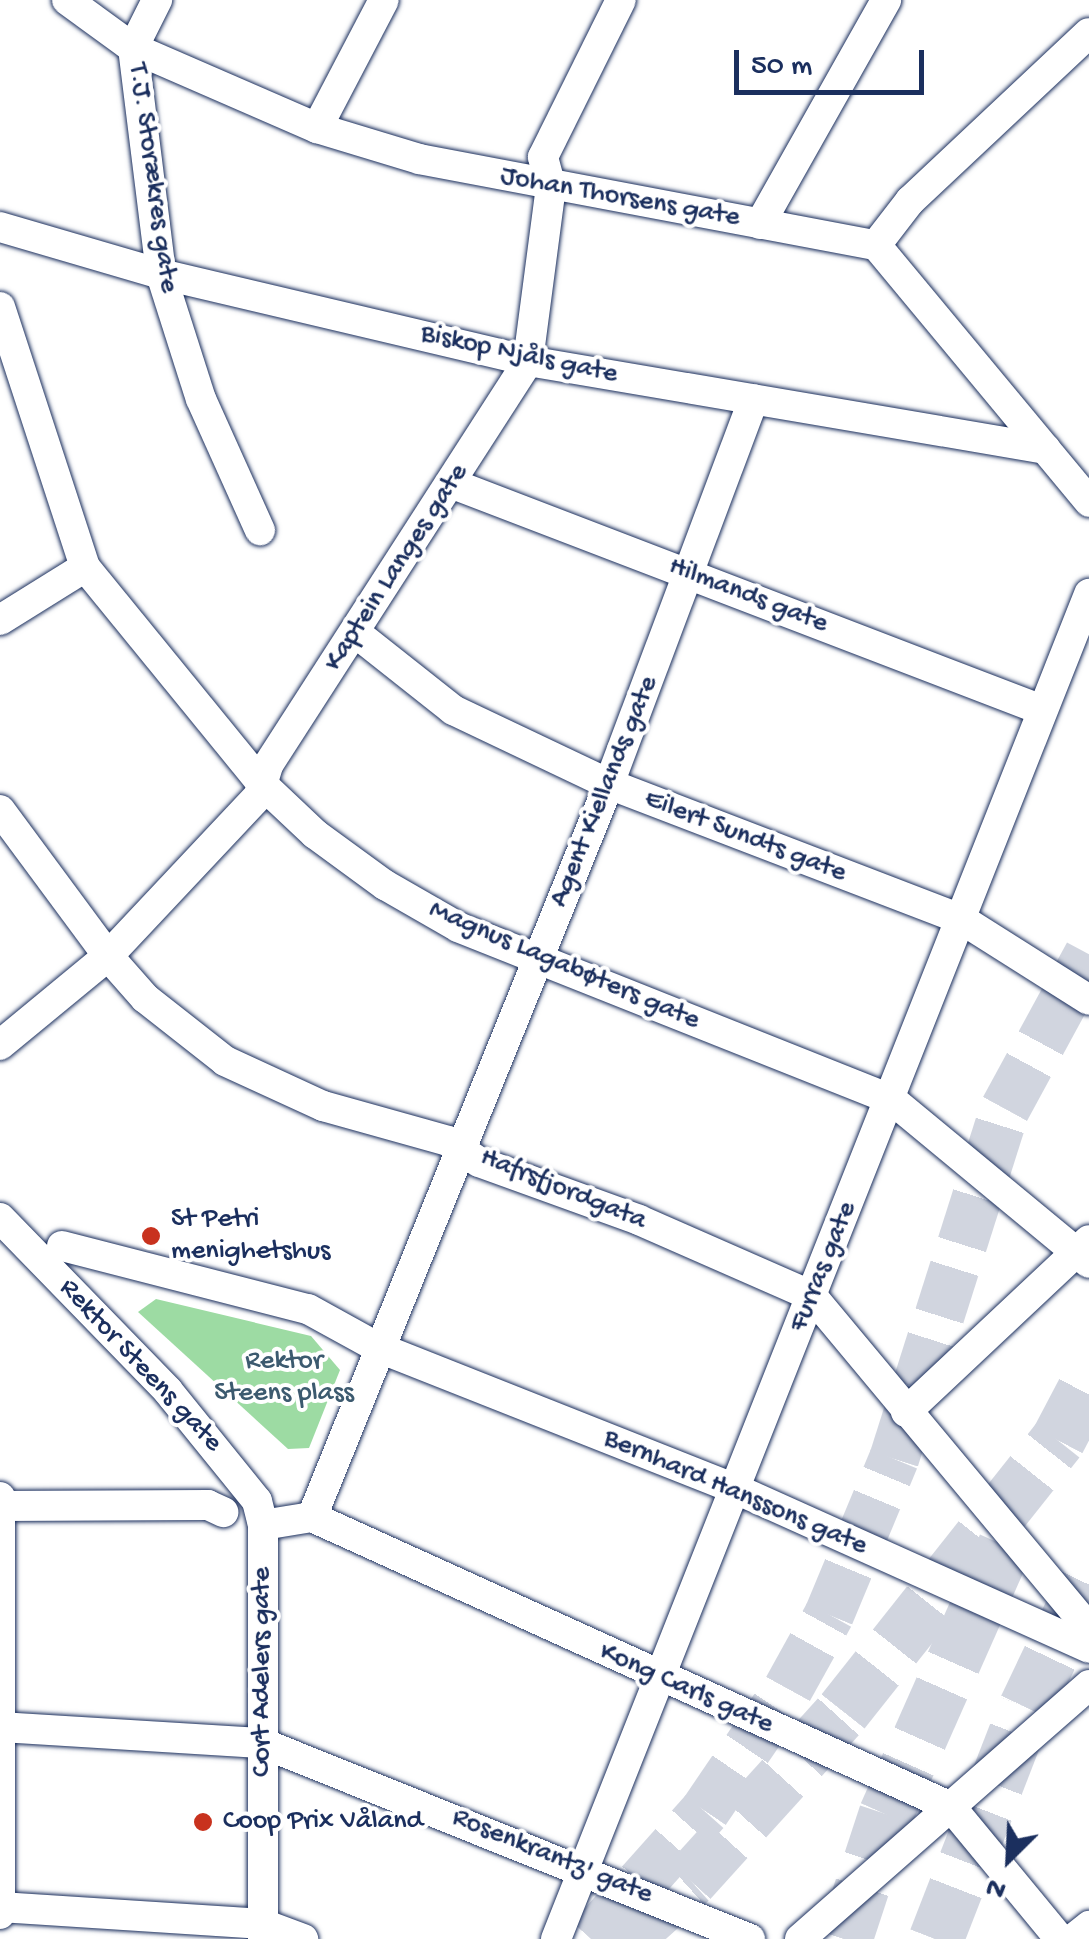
<!DOCTYPE html>
<html>
<head>
<meta charset="utf-8">
<style>
	body { margin:0 }
	#map { position:relative; width:1089px; height:1939px; overflow:hidden; background:#fff; font-family:"Gochi Hand",sans-serif }
	div>[style] { position:absolute }
	.green>* { inset:0; background:#9ddba3 }
	.trunk-tunnel>* { height:50px; margin-top:-25px; transform-origin:0; background:repeating-linear-gradient(90deg,#d1d5df 0 50px,transparent 0 75px) }
	.motorway-tunnel>* { height:55px; margin-top:-27.5px; transform-origin:0; background:repeating-linear-gradient(90deg,#d1d5df 0 55px,transparent 0 83px) }
	.roads { filter:drop-shadow(0 0 2px #1b2f5e) drop-shadow(0 0 2px #1b2f5e) }
	.minor>* { height:30px; margin:-15px; padding:0 15px; transform-origin:15px; border-radius:15px; background:#fff }
	.dots>* { width:28px; height:28px; translate:-50% -50%; box-sizing:border-box; border:5px solid #fff; border-radius:50% }
	span { translate:-50% -50%; white-space:nowrap; text-align:center; line-height:1.15; -webkit-text-stroke:8px #fff; paint-order:stroke }
	.street-label { font-size:28px; color:#1b2f5e }
	.poi-label { font-size:28px; color:#1b2f5e }
	.left { translate:0 -50%; text-align:left }
	.park-label { font-size:28px; color:#3c5a6f }
	.north { position:absolute; left:959px; top:1809px; width:100px; height:100px; -webkit-text-stroke:8px #fff; paint-order:stroke; rotate:204deg; font-size:28px; font-weight:700; line-height:40px; text-align:center; color:#1b2f5e }
	.north::after { content:''; display:block; margin:auto; width:35px; height:45px; background:#1b2f5e; clip-path:polygon(50% 0,100% 100%,50% 72%,0 100%) }
	.scale { position:absolute; left:734px; top:50px; width:190px; height:45px; box-sizing:border-box; border:5px solid #1b2f5e; border-top:0; padding-left:12px; font-size:30px; line-height:35px; white-space:nowrap; color:#1b2f5e; -webkit-text-stroke:8px #fff; paint-order:stroke }
</style>
</head>
<body>
<div id="map">
	<div class="green">
		<i style="clip-path:polygon(156px 1299px,311px 1336px,340px 1370px,309px 1448px,288px 1449px,138px 1312px)"></i>
	</div>
	<div class="trunk-tunnel">
		<i style="left:591px;top:1939px;width:171px;rotate:-48.3deg"></i>
		<i style="left:705px;top:1811px;width:148px;rotate:-55.8deg"></i>
		<i style="left:788px;top:1689px;width:85px;rotate:-61deg"></i>
		<i style="left:829px;top:1615px;width:169px;rotate:-67.4deg"></i>
		<i style="left:894px;top:1459px;width:367px;rotate:-72.4deg"></i>
		<i style="left:1005px;top:1109px;width:176px;rotate:-61.5deg"></i>
	</div>
	<div class="motorway-tunnel">
		<i style="left:624px;top:1939px;width:89px;rotate:-41.8deg"></i>
		<i style="left:690px;top:1880px;width:228px;rotate:-47.8deg"></i>
		<i style="left:843px;top:1711px;width:346px;rotate:-51.6deg"></i>
		<i style="left:1058px;top:1440px;width:67px;rotate:-62.3deg"></i>
		<i style="left:845px;top:1939px;width:132px;rotate:-71.8deg"></i>
		<i style="left:886px;top:1814px;width:294px;rotate:-66.1deg"></i>
		<i style="left:936px;top:1939px;width:249px;rotate:-68.8deg"></i>
		<i style="left:1026px;top:1707px;width:146px;rotate:-64.5deg"></i>
	</div>
	<div class="roads">
		<div class="minor">
			<i style="left:67px;top:0;width:82px;rotate:36deg"></i>
			<i style="left:133px;top:48px;width:201px;rotate:23.5deg"></i>
			<i style="left:317px;top:128px;width:107px;rotate:16.9deg"></i>
			<i style="left:419px;top:159px;width:465px;rotate:10.7deg"></i>
			<i style="left:876px;top:245px;width:334px;rotate:50.3deg"></i>
			<i style="left:133px;top:48px;width:228px;rotate:82.9deg"></i>
			<i style="left:161px;top:274px;width:131px;rotate:72.3deg"></i>
			<i style="left:201px;top:399px;width:144px;rotate:65.8deg"></i>
			<i style="left:133px;top:48px;width:54px;rotate:-63.4deg"></i>
			<i style="left:317px;top:128px;width:144px;rotate:-62.4deg"></i>
			<i style="left:760px;top:224px;width:257px;rotate:-60.6deg"></i>
			<i style="left:0;top:227px;width:168px;rotate:16.3deg"></i>
			<i style="left:161px;top:274px;width:377px;rotate:13.3deg"></i>
			<i style="left:528px;top:361px;width:525px;rotate:9.64deg"></i>
			<i style="left:876px;top:245px;width:56px;rotate:-52.3deg"></i>
			<i style="left:910px;top:201px;width:245px;rotate:-43.2deg"></i>
			<i style="left:0;top:307px;width:274px;rotate:71.9deg"></i>
			<i style="left:85px;top:567px;width:280px;rotate:50.8deg"></i>
			<i style="left:262px;top:784px;width:73px;rotate:43.3deg"></i>
			<i style="left:315px;top:834px;width:87px;rotate:36.1deg"></i>
			<i style="left:385px;top:885px;width:84px;rotate:29.9deg"></i>
			<i style="left:458px;top:927px;width:466px;rotate:21.7deg"></i>
			<i style="left:891px;top:1099px;width:257px;rotate:39.6deg"></i>
			<i style="left:453px;top:484px;width:631px;rotate:20.99deg"></i>
			<i style="left:0;top:620px;width:100px;rotate:-31.9deg"></i>
			<i style="left:356px;top:633px;width:124px;rotate:38.4deg"></i>
			<i style="left:453px;top:710px;width:173px;rotate:25.4deg"></i>
			<i style="left:609px;top:784px;width:377px;rotate:21deg"></i>
			<i style="left:961px;top:919px;width:151px;rotate:32.3deg"></i>
			<i style="left:0;top:810px;width:182px;rotate:53.5deg"></i>
			<i style="left:108px;top:956px;width:56px;rotate:48.6deg"></i>
			<i style="left:145px;top:998px;width:102px;rotate:38.2deg"></i>
			<i style="left:225px;top:1061px;width:108px;rotate:24.7deg"></i>
			<i style="left:323px;top:1106px;width:130px;rotate:15.6deg"></i>
			<i style="left:448px;top:1141px;width:37px;rotate:34deg"></i>
			<i style="left:479px;top:1162px;width:170px;rotate:19.9deg"></i>
			<i style="left:639px;top:1220px;width:189px;rotate:23.7deg"></i>
			<i style="left:812px;top:1296px;width:432px;rotate:50.2deg"></i>
			<i style="left:0;top:1045px;width:140px;rotate:-39.5deg"></i>
			<i style="left:108px;top:956px;width:221px;rotate:-46.8deg"></i>
			<i style="left:259px;top:795px;width:31px;rotate:-73deg"></i>
			<i style="left:268px;top:765px;width:480px;rotate:-57.2deg"></i>
			<i style="left:528px;top:361px;width:176px;rotate:-82.5deg"></i>
			<i style="left:551px;top:187px;width:31px;rotate:-105deg"></i>
			<i style="left:543px;top:157px;width:175px;rotate:-63.6deg"></i>
			<i style="left:0;top:1218px;width:241px;rotate:45.8deg"></i>
			<i style="left:168px;top:1391px;width:141px;rotate:51deg"></i>
			<i style="left:257px;top:1501px;width:25px;rotate:76deg"></i>
			<i style="left:263px;top:1525px;width:414px;rotate:90deg"></i>
			<i style="left:62px;top:1246px;width:254px;rotate:14.4deg"></i>
			<i style="left:308px;top:1309px;width:79px;rotate:28.8deg"></i>
			<i style="left:377px;top:1347px;width:388px;rotate:21.6deg"></i>
			<i style="left:738px;top:1490px;width:385px;rotate:24.2deg"></i>
			<i style="left:906px;top:1412px;width:251px;rotate:-43.2deg"></i>
			<i style="left:0;top:1497px;width:417px;rotate:90deg"></i>
			<i style="left:0;top:1506px;width:208px;rotate:-0.3deg"></i>
			<i style="left:208px;top:1505px;width:17px;rotate:25deg"></i>
			<i style="left:312px;top:1517px;width:791px;rotate:-67.94deg"></i>
			<i style="left:609px;top:784px;width:411px;rotate:-69.4deg"></i>
			<i style="left:263px;top:1525px;width:50px;rotate:-9.3deg"></i>
			<i style="left:312px;top:1517px;width:702px;rotate:24.41deg"></i>
			<i style="left:951px;top:1807px;width:171px;rotate:50.5deg"></i>
			<i style="left:0;top:1727px;width:262px;rotate:3.5deg"></i>
			<i style="left:262px;top:1743px;width:526px;rotate:21.88deg"></i>
			<i style="left:0;top:1907px;width:264px;rotate:3.7deg"></i>
			<i style="left:263px;top:1924px;width:43px;rotate:20.6deg"></i>
			<i style="left:556px;top:1939px;width:1447px;rotate:-68.38deg"></i>
			<i style="left:800px;top:1939px;width:385px;rotate:-41.3deg"></i>
			<i style="left:1073px;top:1939px;width:21px;rotate:-39deg"></i>
		</div>
	</div>
	<div class="dots">
		<i style="left:151px;top:1236px;background:#c8321e"></i>
		<i style="left:203px;top:1822px;background:#c8321e"></i>
	</div>
	<div class="street-label">
		<span style="left:152px;top:178px;rotate:82deg">T.J. Storækres gate</span>
		<span style="left:620px;top:198px;rotate:10deg">Johan Thorsens gate</span>
		<span style="left:519px;top:355px;rotate:12deg">Biskop Njåls gate</span>
		<span style="left:397px;top:568px;rotate:-57deg">Kaptein Langes gate</span>
		<span style="left:748px;top:596px;rotate:21deg">Hilmands gate</span>
		<span style="left:605px;top:792px;rotate:-68deg">Agent Kiellands gate</span>
		<span style="left:745px;top:837px;rotate:21deg">Eilert Sundts gate</span>
		<span style="left:564px;top:966px;rotate:23deg">Magnus Lagabøters gate</span>
		<span style="left:563px;top:1190px;rotate:22deg">Hafrsfjordgata</span>
		<span style="left:824px;top:1267px;rotate:-68deg">Furras gate</span>
		<span style="left:140px;top:1366px;rotate:47deg">Rektor Steens gate</span>
		<span style="left:735px;top:1493px;rotate:23deg">Bernhard Hanssons gate</span>
		<span style="left:263px;top:1672px;rotate:-90deg">Cort Adelers gate</span>
		<span style="left:686px;top:1689px;rotate:24deg">Kong Carls gate</span>
		<span style="left:552px;top:1857px;rotate:22deg">Rosenkrantz' gate</span>
	</div>
	<div class="poi-label">
		<span class="left" style="left:171px;top:1236px">St Petri<br>menighetshus</span>
		<span class="left" style="left:223px;top:1822px">Coop Prix Våland</span>
	</div>
	<div class="park-label">
		<span style="left:284px;top:1378px">Rektor<br>Steens plass</span>
	</div>
	<div class="north">N</div>
	<div class="scale">50 m</div>
</div>
</body>
</html>
